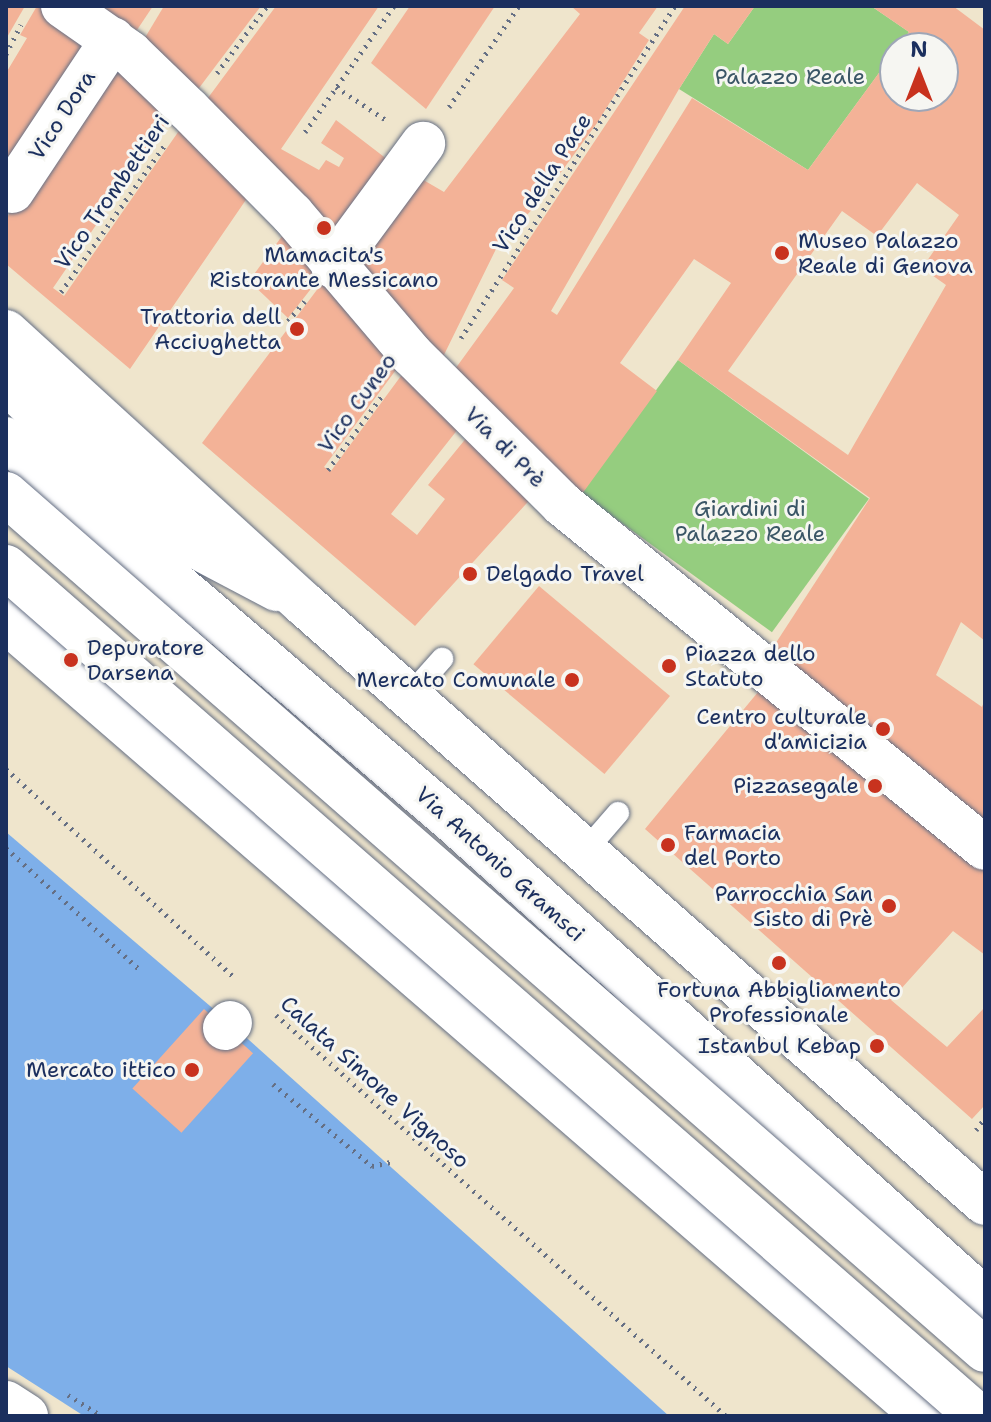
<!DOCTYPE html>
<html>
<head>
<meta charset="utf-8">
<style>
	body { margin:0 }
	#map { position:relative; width:991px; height:1422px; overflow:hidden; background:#efe5cc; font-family:"Shantell Sans",sans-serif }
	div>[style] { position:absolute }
	.green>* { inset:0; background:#95cd7f; transform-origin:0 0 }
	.water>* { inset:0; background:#7eafe9 }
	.building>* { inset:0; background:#f3b297; transform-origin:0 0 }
	.path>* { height:5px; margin-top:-2.5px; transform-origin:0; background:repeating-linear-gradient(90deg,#656f84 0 2px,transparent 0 8px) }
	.roads { filter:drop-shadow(0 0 2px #656f84) drop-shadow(0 0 2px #656f84) }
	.lane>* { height:22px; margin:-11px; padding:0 11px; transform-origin:11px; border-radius:11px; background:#fff }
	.street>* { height:44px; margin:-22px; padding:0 22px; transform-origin:22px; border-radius:22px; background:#fff }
	.secondary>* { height:44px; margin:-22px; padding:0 22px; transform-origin:22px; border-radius:22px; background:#fff }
	.bridges { filter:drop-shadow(0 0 2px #656f84) drop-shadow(0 0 2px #656f84) }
	.highway-bridge>* { height:44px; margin:-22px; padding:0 22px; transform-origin:22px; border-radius:22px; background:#fff }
	.dots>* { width:22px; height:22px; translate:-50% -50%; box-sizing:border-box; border:4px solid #f6f6f2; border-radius:50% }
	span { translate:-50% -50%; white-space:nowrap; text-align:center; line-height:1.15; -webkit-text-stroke:6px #f6f6f2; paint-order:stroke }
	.park-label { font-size:22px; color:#3a5666 }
	.street-label { font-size:22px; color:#1b2f5e }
	.poi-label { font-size:22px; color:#1b2f5e }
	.left { translate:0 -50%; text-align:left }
	.right { translate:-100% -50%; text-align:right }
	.frame { position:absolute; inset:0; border:8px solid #1b2f5e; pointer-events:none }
	.north { position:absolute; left:879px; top:32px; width:80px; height:80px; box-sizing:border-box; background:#f6f6f2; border:2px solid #9ea6b7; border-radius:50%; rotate:0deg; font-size:22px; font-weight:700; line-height:32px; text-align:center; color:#1b2f5e }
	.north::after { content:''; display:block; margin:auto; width:28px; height:36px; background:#c8321e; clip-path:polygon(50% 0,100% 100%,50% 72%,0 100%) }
</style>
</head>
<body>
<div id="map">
	<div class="green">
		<i style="clip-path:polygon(755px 6px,871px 6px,909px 32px,808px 170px,679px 89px,714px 34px,728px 44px)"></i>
		<i style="left:678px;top:360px;width:236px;height:165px;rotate:36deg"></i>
	</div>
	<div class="water">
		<i style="clip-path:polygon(6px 832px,230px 1023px,669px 1416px,84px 1416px,6px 1366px)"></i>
	</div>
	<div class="building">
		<i style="clip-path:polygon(6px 6px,25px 6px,6px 39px)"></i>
		<i style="clip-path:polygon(37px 6px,46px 6px,99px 42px,6px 182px,6px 73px,27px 38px,20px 35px)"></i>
		<i style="clip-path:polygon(101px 6px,153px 6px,131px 39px)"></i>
		<i style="clip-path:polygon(164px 6px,261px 6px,193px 96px,140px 46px)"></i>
		<i style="clip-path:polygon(276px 6px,379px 6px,281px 149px,319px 170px,326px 160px,339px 167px,344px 158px,321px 143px,336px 120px,392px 163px,338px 251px,202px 106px)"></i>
		<i style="clip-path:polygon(410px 6px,495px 6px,426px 109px,371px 63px)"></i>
		<i style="clip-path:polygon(571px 6px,658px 6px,639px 33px,649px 40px,597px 123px,540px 201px,497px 247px,439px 365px,341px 261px,408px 171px,444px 192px,580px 14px)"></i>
		<i style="clip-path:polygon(evenodd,685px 6px,755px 6px,728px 44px,714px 34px,679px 89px,551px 311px,557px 315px,692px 98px,808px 170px,895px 51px,895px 96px,943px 96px,943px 48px,897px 48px,909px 32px,871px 6px,953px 6px,985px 30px,985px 641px,961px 622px,936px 675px,982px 707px,985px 699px,985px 830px,770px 652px,870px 498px,678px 360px,731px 283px,694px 259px,620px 363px,657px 391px,582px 494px,450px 376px,514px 288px,502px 280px,685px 6px,917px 183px,959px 215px,922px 268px,946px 285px,848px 455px,728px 371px,842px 211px,877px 236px,917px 183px)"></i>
		<i style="clip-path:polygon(111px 53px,172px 114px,53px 288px,64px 296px,183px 125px,252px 191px,130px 369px,6px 264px,6px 219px)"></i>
		<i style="clip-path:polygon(288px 228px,325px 271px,288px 318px,249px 281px)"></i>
		<i style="clip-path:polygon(328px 275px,404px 359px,324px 467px,331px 471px,409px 365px,462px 424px,391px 514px,417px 535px,445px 499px,428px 485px,472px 431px,536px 493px,415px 626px,202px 443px)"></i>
		<i style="left:539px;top:586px;width:171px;height:102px;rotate:40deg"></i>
		<i style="clip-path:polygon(767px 681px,985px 862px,985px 955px,953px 931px,891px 1000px,947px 1047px,985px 1007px,985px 1105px,972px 1119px,645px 829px)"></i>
		<i style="left:204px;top:1009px;width:66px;height:107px;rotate:42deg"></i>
	</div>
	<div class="path">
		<i style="left:6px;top:54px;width:33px;rotate:-63deg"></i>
		<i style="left:217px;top:73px;width:84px;rotate:-53.3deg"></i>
		<i style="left:336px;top:87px;width:60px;rotate:33.4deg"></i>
		<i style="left:449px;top:107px;width:123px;rotate:-55.3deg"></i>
		<i style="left:305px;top:132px;width:154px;rotate:-54.8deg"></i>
		<i style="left:61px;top:292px;width:179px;rotate:-54.8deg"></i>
		<i style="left:288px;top:321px;width:26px;rotate:-50deg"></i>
		<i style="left:461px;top:338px;width:395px;rotate:-57.2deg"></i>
		<i style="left:328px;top:470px;width:95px;rotate:-54deg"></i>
		<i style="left:6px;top:769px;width:311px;rotate:42.4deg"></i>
		<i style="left:6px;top:848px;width:183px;rotate:42.3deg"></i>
		<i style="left:276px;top:1015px;width:603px;rotate:41.7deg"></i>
		<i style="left:273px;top:1084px;width:129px;rotate:39.6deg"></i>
		<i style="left:372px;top:1166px;width:19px;rotate:-12deg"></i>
		<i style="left:976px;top:1130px;width:15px;rotate:-53deg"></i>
		<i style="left:68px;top:1395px;width:39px;rotate:32deg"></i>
	</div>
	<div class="roads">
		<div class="lane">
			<i style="left:409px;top:696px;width:50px;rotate:-48.3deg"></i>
			<i style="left:586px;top:850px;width:49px;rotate:-49.1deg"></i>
		</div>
		<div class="street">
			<i style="left:63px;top:6px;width:82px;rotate:35deg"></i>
			<i style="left:130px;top:53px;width:82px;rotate:44deg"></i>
			<i style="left:189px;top:110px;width:146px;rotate:45.3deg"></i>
			<i style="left:292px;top:214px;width:185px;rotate:49.6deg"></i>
			<i style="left:412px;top:355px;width:211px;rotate:44.8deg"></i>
			<i style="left:562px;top:504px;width:545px;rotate:39.12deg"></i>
			<i style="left:12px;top:191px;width:182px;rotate:-56.4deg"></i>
			<i style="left:333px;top:266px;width:152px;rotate:-53.6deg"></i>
			<i style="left:6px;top:382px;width:217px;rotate:42.9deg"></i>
			<i style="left:165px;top:530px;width:127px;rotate:27.8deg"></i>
			<i style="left:6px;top:621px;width:1214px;rotate:40.89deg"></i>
			<i style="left:225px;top:1028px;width:7px;rotate:-45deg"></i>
			<i style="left:6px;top:1403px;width:24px;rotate:33deg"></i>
		</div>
		<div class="secondary">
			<i style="left:6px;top:332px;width:403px;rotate:42.4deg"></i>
			<i style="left:304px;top:604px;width:907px;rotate:41.33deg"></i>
			<i style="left:6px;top:439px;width:589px;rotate:40.53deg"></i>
			<i style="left:454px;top:822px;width:714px;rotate:41.99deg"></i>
		</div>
	</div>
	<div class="bridges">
		<div class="highway-bridge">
			<i style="left:6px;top:494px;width:1300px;rotate:41.17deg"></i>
			<i style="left:6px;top:567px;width:1291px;rotate:41.14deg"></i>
		</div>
	</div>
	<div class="dots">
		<i style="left:324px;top:228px;background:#c8321e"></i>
		<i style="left:782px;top:253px;background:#c8321e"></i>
		<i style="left:297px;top:329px;background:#c8321e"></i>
		<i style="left:470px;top:574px;background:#c8321e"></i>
		<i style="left:71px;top:660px;background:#c8321e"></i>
		<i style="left:669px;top:666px;background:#c8321e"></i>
		<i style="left:572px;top:680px;background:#c8321e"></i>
		<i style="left:883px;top:729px;background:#c8321e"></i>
		<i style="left:875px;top:786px;background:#c8321e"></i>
		<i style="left:668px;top:845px;background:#c8321e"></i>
		<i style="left:889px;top:906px;background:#c8321e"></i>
		<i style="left:779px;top:963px;background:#c8321e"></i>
		<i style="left:877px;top:1046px;background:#c8321e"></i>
		<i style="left:192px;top:1070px;background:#c8321e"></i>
	</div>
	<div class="park-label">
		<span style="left:790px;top:77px">Palazzo Reale</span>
		<span style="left:750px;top:521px">Giardini di<br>Palazzo Reale</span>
	</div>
	<div class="street-label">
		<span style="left:62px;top:115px;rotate:-57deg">Vico Dora</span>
		<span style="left:542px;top:183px;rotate:-57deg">Vico della Pace</span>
		<span style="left:112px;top:192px;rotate:-55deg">Vico Trombettieri</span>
		<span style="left:357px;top:403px;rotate:-54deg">Vico Cuneo</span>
		<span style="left:505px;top:447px;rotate:45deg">Via di Prè</span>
		<span style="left:500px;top:864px;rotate:42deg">Via Antonio Gramsci</span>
		<span style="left:375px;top:1082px;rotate:42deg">Calata Simone Vignoso</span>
	</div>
	<div class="poi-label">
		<span class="left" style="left:798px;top:253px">Museo Palazzo<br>Reale di Genova</span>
		<span style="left:324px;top:267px">Mamacita's<br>Ristorante Messicano</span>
		<span class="right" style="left:281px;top:329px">Trattoria dell<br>Acciughetta</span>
		<span class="left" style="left:486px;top:574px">Delgado Travel</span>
		<span class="left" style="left:87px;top:660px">Depuratore<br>Darsena</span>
		<span class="left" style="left:685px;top:666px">Piazza dello<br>Statuto</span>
		<span class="right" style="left:556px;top:680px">Mercato Comunale</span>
		<span class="right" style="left:867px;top:729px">Centro culturale<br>d'amicizia</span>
		<span class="right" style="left:859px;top:786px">Pizzasegale</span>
		<span class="left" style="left:684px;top:845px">Farmacia<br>del Porto</span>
		<span class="right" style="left:873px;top:906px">Parrocchia San<br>Sisto di Prè</span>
		<span style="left:779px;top:1002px">Fortuna Abbigliamento<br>Professionale</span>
		<span class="right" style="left:861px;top:1046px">Istanbul Kebap</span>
		<span class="right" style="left:176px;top:1070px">Mercato ittico</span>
	</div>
	<div class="frame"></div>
	<div class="north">N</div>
</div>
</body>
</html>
